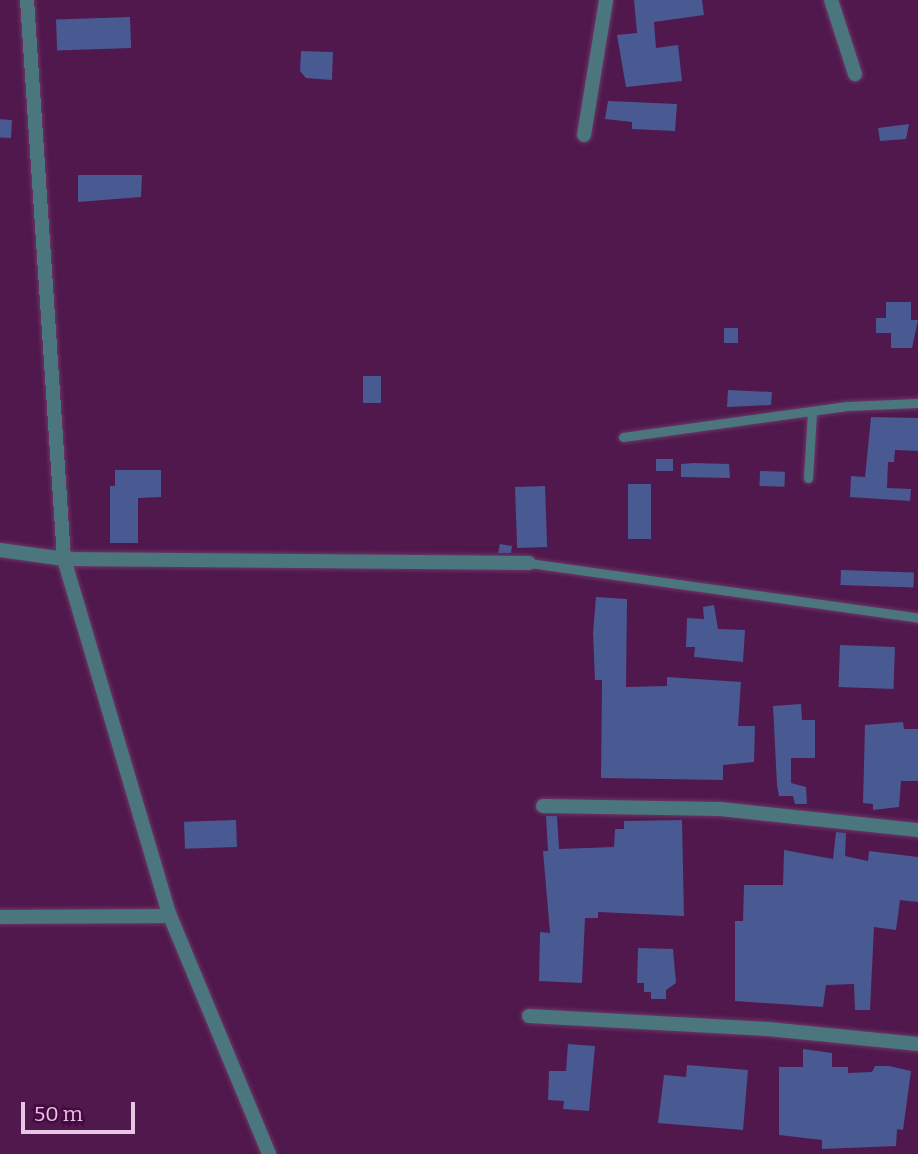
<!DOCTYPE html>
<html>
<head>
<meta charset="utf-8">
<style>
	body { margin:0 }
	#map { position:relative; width:918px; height:1154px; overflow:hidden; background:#50184c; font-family:Bitter,serif }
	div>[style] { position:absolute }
	.building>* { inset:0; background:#495992; transform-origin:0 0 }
	.roads { filter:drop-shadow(0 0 2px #6b3767) drop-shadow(0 0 2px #6b3767) }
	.service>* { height:9px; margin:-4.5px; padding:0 4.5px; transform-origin:4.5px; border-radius:4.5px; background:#4b767e }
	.minor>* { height:14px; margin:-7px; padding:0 7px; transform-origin:7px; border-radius:7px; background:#4b767e }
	span { translate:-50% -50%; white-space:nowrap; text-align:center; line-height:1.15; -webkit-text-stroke:6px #450b41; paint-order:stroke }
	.scale { position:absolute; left:21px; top:1102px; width:114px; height:32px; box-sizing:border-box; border:4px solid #e8c5e3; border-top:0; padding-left:9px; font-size:21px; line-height:24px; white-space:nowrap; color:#e8c5e3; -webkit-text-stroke:5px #450b41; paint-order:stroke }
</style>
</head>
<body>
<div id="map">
	<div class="building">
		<i style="clip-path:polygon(634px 0,702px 0,704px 15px,654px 22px,656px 48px,678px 45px,682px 81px,626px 87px,617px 35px,637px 33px)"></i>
		<i style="left:130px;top:17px;width:31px;height:74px;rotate:88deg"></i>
		<i style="clip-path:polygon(301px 51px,333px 52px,332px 80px,306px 78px,300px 71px)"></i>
		<i style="clip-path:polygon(608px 101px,677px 104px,675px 131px,632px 129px,632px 122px,605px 119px)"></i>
		<i style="left:12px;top:120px;width:18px;height:12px;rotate:93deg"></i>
		<i style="clip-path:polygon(909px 124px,906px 139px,880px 141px,878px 128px)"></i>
		<i style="clip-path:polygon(78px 175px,142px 175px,141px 197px,78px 202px)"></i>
		<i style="clip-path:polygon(886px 302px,911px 302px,911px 320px,918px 320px,912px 348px,891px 348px,891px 333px,876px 333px,876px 318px,886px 318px)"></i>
		<i style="left:724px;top:328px;width:14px;height:15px"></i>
		<i style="left:381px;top:376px;width:27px;height:18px;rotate:90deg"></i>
		<i style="clip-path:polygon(728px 390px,772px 392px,771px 405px,727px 407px)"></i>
		<i style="clip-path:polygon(871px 417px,918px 418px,918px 451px,895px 450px,894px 462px,888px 462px,887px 488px,911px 489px,910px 501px,850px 497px,851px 476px,865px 477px)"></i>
		<i style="left:656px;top:459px;width:17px;height:12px"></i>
		<i style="clip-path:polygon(694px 463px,729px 464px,730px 478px,681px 477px,681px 464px)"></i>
		<i style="clip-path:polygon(115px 470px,161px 470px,161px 497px,138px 498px,138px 543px,110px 543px,110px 486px,115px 486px)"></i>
		<i style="left:760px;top:471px;width:25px;height:15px;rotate:2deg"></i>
		<i style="left:628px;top:484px;width:23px;height:55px"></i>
		<i style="left:545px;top:486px;width:61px;height:30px;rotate:88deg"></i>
		<i style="clip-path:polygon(500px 544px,512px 546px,511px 553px,498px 553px)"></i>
		<i style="left:841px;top:570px;width:73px;height:15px;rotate:2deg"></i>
		<i style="clip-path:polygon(596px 597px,627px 599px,626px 687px,667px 686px,667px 677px,741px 682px,738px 726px,755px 726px,754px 762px,723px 765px,723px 780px,601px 778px,602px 680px,595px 680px,593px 633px)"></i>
		<i style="clip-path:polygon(714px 605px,718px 629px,745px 630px,743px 662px,694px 657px,695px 647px,686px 647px,687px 618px,704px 619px,703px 607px)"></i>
		<i style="left:840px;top:645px;width:55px;height:42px;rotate:2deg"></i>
		<i style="clip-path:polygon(801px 704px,802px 720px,815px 720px,815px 758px,791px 758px,791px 783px,806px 787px,807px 804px,795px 804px,793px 796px,779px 796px,777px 785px,773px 706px)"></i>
		<i style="clip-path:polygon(903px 722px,904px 729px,918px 729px,918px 781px,901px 781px,899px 807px,873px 810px,873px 804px,863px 803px,865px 725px)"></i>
		<i style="clip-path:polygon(546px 816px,557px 816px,559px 849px,614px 847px,615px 829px,624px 829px,624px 821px,682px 820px,684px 916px,598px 912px,598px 918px,585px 918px,582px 983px,539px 981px,540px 932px,550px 933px,543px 851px,548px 851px)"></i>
		<i style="left:236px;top:820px;width:27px;height:52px;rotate:88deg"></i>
		<i style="clip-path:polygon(836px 832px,846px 833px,845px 856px,868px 861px,869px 851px,918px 857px,918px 902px,900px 900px,896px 930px,874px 927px,870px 1010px,855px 1010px,854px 984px,826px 985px,823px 1007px,735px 1001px,735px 921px,743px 921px,744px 885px,783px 885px,784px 850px,833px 859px)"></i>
		<i style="clip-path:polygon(638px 948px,673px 949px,676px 983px,666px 990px,666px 999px,651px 999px,651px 992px,644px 992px,644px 983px,637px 983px)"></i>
		<i style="clip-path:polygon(568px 1044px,595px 1046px,589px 1111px,563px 1109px,564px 1101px,548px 1100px,549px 1071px,566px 1071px)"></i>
		<i style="clip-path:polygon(803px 1049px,832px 1053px,832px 1067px,848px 1067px,848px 1073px,872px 1072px,875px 1066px,889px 1066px,911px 1071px,903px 1130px,897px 1129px,896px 1146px,822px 1149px,822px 1140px,779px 1135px,779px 1067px,803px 1067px)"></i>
		<i style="clip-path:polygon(687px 1065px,748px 1070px,743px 1130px,658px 1123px,664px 1075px,686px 1077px)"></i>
	</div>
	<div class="roads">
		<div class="service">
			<i style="left:623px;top:437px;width:226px;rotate:-7.9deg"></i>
			<i style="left:847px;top:406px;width:71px;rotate:-2.4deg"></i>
			<i style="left:808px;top:478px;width:66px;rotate:-86.5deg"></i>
			<i style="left:529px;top:563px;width:393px;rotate:8deg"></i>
		</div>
		<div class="minor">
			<i style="left:27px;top:0;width:560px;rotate:86.21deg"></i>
			<i style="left:64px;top:559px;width:372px;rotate:73.5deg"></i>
			<i style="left:170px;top:916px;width:258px;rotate:67.4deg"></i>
			<i style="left:831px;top:0;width:78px;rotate:72deg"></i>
			<i style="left:584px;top:135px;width:137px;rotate:-80.7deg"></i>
			<i style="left:0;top:550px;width:65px;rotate:8deg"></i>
			<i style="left:64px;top:559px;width:465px;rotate:0.5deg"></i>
			<i style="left:543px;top:806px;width:177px;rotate:1deg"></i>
			<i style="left:720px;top:809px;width:199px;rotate:6.1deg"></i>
			<i style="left:0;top:917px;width:170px;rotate:-0.3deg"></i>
			<i style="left:529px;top:1016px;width:239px;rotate:3.1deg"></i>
			<i style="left:768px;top:1029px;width:151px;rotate:5.7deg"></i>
		</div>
	</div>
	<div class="scale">50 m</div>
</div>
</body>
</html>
